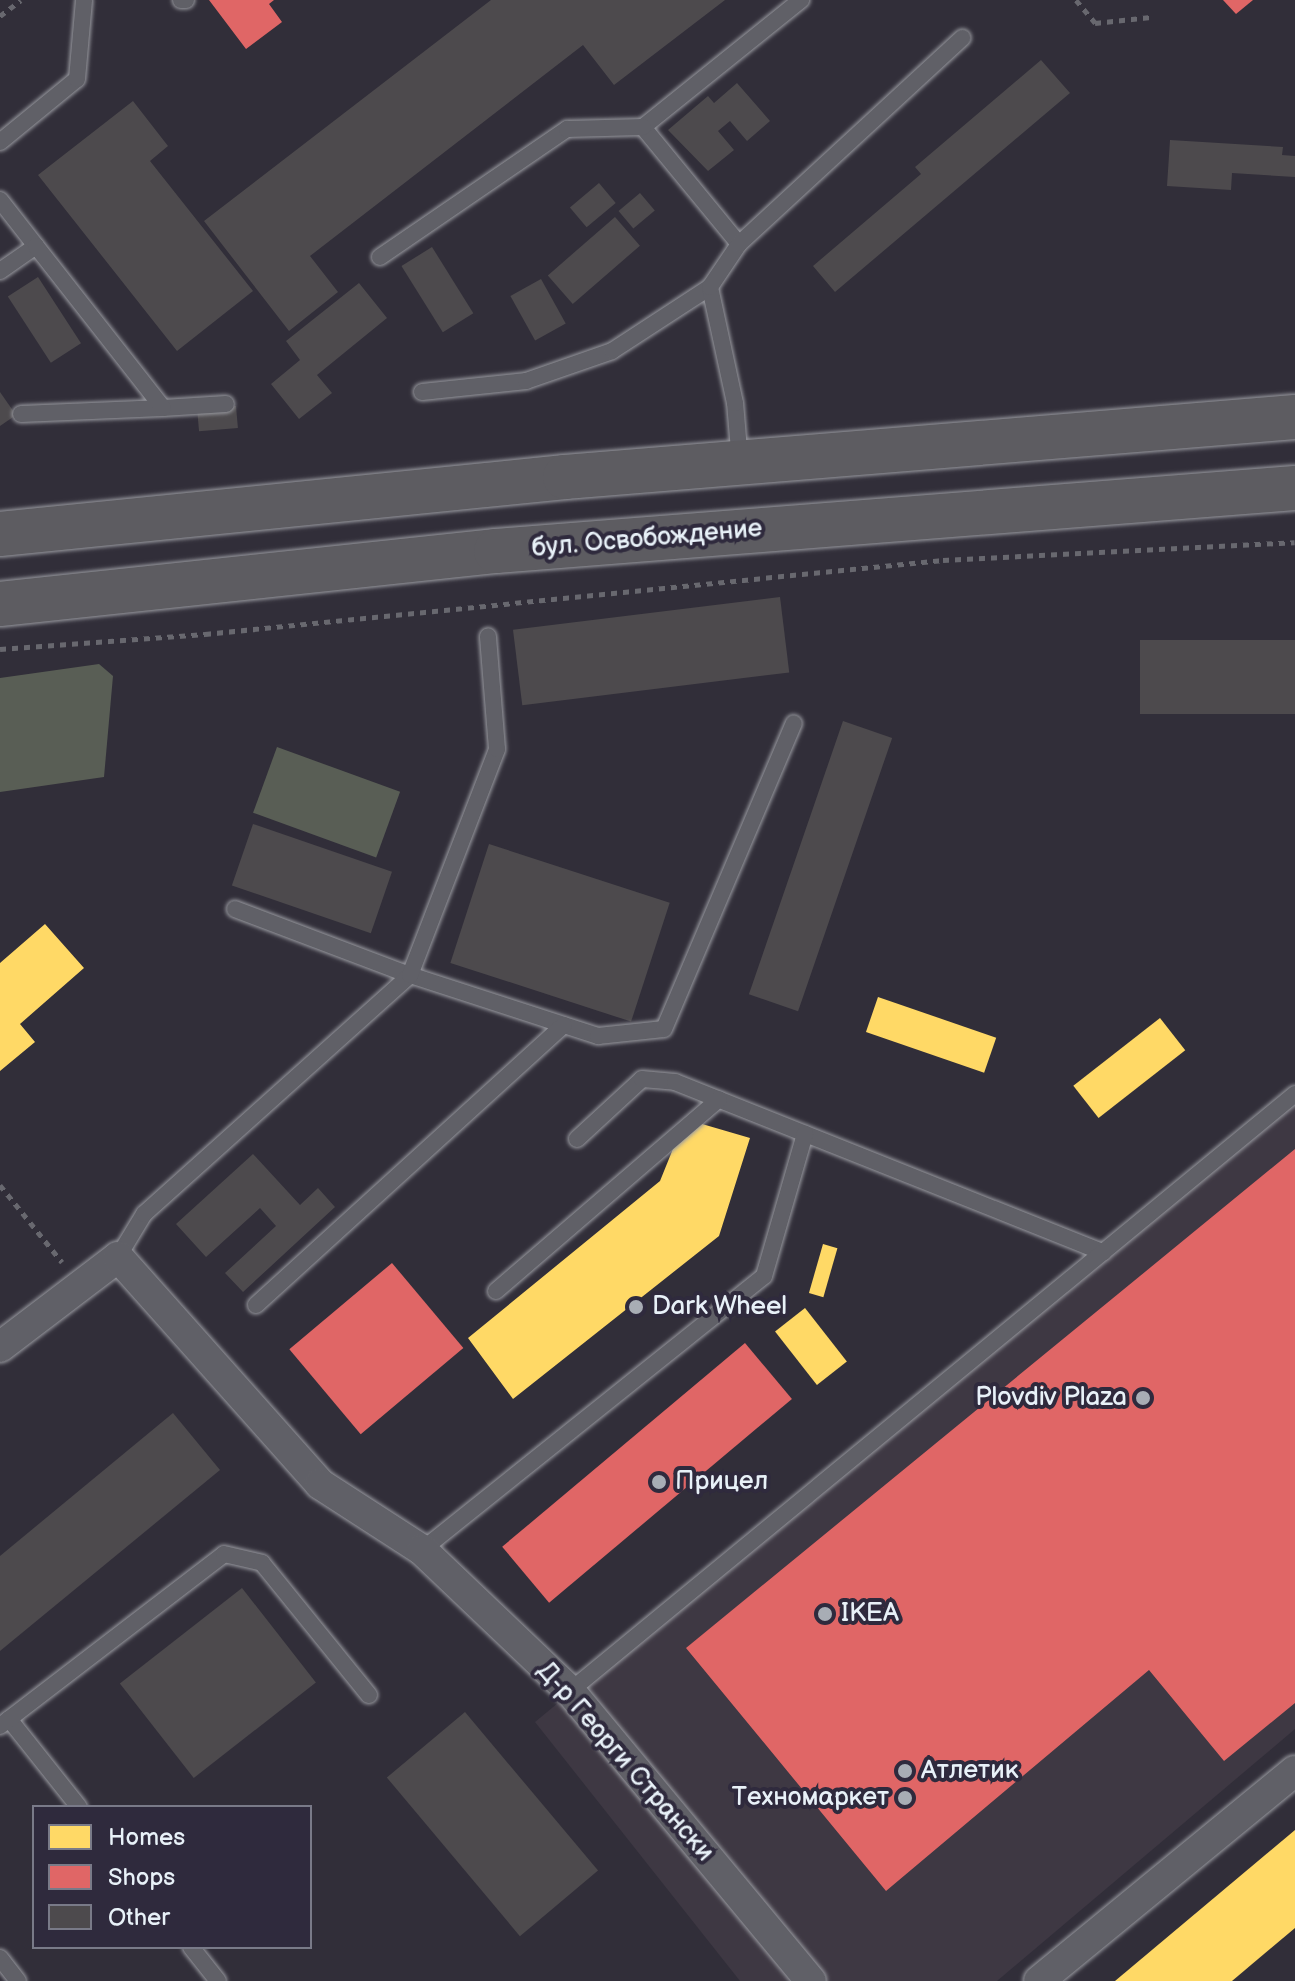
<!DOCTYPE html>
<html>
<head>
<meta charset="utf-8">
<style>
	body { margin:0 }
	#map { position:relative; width:1295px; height:1981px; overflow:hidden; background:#312e39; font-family:"Balsamiq Sans",sans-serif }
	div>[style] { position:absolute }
	.built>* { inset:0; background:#3e3843 }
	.green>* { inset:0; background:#595e55; transform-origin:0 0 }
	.homes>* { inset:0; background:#ffd966; transform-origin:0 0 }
	.shops>* { inset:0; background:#e06666; transform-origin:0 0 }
	.building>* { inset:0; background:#4d4a4d; transform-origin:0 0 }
	.path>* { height:5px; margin-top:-2.5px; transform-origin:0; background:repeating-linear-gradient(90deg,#68686f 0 6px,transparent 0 12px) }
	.roads { filter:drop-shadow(0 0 2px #98999f) drop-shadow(0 0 2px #98999f) }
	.lane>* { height:16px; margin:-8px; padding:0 8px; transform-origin:8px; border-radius:8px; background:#606067 }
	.street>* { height:30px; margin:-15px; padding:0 15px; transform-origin:15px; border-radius:15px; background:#606067 }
	.primary>* { height:44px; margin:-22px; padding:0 22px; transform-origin:22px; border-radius:22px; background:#5d5c61 }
	.dots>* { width:22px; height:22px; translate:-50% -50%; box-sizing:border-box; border:4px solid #2f2a3d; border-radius:50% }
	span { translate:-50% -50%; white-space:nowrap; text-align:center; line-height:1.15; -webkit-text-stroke:8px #2f2a3d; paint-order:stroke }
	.street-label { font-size:26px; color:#e8f1f8 }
	.poi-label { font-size:26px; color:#e8f1f8 }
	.left { translate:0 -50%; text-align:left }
	.right { translate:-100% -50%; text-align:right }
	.legend { position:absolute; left:32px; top:1805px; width:280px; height:144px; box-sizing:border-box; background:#2f2a3d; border:2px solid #797a88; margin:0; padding:10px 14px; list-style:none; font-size:24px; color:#e8f1f8 }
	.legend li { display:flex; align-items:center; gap:16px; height:40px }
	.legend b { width:40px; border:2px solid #797a88 }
</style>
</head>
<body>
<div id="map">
	<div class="built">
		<i style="clip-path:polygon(1295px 1094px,1295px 1729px,997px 1981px,740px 1981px,535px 1722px)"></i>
	</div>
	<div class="green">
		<i style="clip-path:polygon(99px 664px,113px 676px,104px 777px,0 792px,0 678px)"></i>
		<i style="left:277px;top:747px;width:131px;height:70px;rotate:20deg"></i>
	</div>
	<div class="homes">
		<i style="clip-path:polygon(45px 924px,84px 968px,20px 1024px,35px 1042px,0 1071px,0 963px)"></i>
		<i style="left:878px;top:997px;width:125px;height:37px;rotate:19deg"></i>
		<i style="left:1160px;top:1018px;width:41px;height:110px;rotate:52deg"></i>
		<i style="clip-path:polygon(685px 1119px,750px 1138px,719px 1236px,513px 1399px,468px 1338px,660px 1181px)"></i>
		<i style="left:823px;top:1244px;width:15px;height:51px;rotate:16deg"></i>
		<i style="left:805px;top:1308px;width:68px;height:38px;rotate:52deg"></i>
		<i style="clip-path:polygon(1295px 1830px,1295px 1928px,1232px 1981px,1115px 1981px)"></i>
	</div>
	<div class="shops">
		<i style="clip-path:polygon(209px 0,274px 0,269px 4px,282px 22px,246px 49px)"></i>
		<i style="clip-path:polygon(1223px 0,1253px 0,1236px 14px)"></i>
		<i style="clip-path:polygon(1295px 1149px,1295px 1703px,1224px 1761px,1149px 1670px,886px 1891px,686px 1648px)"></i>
		<i style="left:392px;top:1263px;width:111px;height:134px;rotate:50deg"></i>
		<i style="left:745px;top:1343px;width:73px;height:317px;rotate:50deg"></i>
	</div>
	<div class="building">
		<i style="clip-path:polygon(491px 0,725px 0,614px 85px,583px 45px,310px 256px,338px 292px,289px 331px,204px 221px)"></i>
		<i style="clip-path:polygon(1041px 60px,1070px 93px,835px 292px,813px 266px,921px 174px,915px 167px)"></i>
		<i style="clip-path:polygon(737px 83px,770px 121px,747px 141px,730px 121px,718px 131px,734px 150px,708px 171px,668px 130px,708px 96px,714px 103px)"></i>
		<i style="clip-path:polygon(133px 101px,168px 146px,150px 161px,253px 291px,177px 351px,38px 175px)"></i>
		<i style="clip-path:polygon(1170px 140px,1283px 147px,1282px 155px,1295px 156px,1295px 177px,1232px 173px,1231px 190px,1167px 186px)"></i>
		<i style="left:599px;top:183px;width:26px;height:38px;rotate:50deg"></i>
		<i style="left:640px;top:193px;width:23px;height:28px;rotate:50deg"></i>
		<i style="left:615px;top:217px;width:38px;height:89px;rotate:49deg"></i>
		<i style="left:432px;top:247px;width:78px;height:36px;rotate:58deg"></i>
		<i style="left:38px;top:277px;width:79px;height:36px;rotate:57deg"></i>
		<i style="left:541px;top:279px;width:51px;height:35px;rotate:61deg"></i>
		<i style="clip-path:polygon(359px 283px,387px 318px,317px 375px,332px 393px,299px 419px,271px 384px,300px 360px,286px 341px)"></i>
		<i style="clip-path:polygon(0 392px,16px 415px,0 426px)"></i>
		<i style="left:236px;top:406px;width:22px;height:39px;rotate:85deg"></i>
		<i style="left:780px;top:597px;width:76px;height:269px;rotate:83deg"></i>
		<i style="left:1295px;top:640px;width:74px;height:155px;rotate:90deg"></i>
		<i style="left:843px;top:721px;width:52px;height:289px;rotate:19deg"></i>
		<i style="left:253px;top:824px;width:147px;height:65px;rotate:19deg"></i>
		<i style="left:489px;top:844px;width:190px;height:125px;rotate:18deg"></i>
		<i style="clip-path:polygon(253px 1154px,300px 1205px,318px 1188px,335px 1207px,243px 1292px,225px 1273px,276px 1226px,260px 1208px,206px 1257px,176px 1224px)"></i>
		<i style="clip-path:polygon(173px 1413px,220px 1470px,0 1651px,0 1556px)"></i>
		<i style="left:242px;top:1588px;width:120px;height:155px;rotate:52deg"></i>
		<i style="left:465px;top:1712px;width:207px;height:102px;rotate:50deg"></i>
	</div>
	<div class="path">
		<i style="left:1076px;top:0;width:30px;rotate:50deg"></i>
		<i style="left:1095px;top:23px;width:56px;rotate:-6.1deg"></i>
		<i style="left:0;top:16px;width:26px;rotate:-37deg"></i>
		<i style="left:0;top:649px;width:206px;rotate:-4.2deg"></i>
		<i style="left:205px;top:634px;width:742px;rotate:-5.73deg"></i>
		<i style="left:943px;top:560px;width:352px;rotate:-2.9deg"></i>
		<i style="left:0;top:1185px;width:99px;rotate:51.2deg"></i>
	</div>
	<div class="roads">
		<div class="lane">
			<i style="left:181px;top:0;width:5px"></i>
			<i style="left:0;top:142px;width:99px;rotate:-39.3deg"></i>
			<i style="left:77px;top:79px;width:79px;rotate:-84.9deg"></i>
			<i style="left:0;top:200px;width:58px;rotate:52deg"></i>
			<i style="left:36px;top:246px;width:44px;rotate:145.2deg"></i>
			<i style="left:739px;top:244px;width:151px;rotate:-129.4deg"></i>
			<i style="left:643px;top:127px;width:203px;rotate:-38.8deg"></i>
			<i style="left:380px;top:257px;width:227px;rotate:-34.4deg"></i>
			<i style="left:567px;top:129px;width:76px;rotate:-1.5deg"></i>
			<i style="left:422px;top:392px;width:105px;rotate:-6deg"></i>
			<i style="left:526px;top:381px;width:91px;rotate:-19.2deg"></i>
			<i style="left:612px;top:351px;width:117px;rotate:-33.1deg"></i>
			<i style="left:163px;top:408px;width:63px;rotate:-3.6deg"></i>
			<i style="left:21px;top:414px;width:142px;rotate:-2.4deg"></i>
			<i style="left:163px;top:408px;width:206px;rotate:-128.1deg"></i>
			<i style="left:740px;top:462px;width:59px;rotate:-94.8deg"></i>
			<i style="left:735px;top:403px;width:119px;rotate:-102.2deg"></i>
			<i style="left:710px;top:287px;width:52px;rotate:-56deg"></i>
			<i style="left:739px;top:244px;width:304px;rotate:-42.7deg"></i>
			<i style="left:235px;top:909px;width:187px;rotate:20.7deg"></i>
			<i style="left:410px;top:975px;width:198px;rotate:18deg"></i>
			<i style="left:598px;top:1036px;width:66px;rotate:-6.1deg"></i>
			<i style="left:664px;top:1029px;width:332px;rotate:-67deg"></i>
			<i style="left:577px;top:1139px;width:88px;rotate:-42.7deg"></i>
			<i style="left:642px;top:1079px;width:33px;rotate:5deg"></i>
			<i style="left:675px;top:1082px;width:461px;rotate:21.7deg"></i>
			<i style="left:118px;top:1257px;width:50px;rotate:-58.8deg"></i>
			<i style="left:144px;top:1214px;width:358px;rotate:-41.9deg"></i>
			<i style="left:410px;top:975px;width:242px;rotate:-68.9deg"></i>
			<i style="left:497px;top:749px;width:113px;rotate:-94.6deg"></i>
			<i style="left:496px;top:1291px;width:294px;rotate:-40.7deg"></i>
			<i style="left:256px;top:1305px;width:416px;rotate:-42.3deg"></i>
			<i style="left:422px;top:1550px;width:438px;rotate:-38.7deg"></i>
			<i style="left:764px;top:1276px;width:148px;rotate:-73.9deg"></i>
			<i style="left:570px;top:1691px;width:939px;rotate:-39.47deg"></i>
			<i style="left:9px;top:1719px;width:112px;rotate:51.5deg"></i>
			<i style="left:0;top:1726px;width:282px;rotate:-37.5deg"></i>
			<i style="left:224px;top:1554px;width:39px;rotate:13deg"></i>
			<i style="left:262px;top:1563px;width:170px;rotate:51deg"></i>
			<i style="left:191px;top:1947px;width:43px;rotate:51.5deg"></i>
			<i style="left:0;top:1958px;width:29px;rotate:52deg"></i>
		</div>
		<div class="street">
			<i style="left:0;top:1347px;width:148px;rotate:-37.3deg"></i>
			<i style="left:118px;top:1257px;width:304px;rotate:48.3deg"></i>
			<i style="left:320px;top:1484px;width:121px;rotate:32.9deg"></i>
			<i style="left:422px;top:1550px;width:204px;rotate:43.6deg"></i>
			<i style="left:570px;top:1691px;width:377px;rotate:50.3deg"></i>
			<i style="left:1039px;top:1981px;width:331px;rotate:-39.4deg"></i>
		</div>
		<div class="primary">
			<i style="left:0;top:534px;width:568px;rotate:-5.76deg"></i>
			<i style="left:565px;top:477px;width:732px;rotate:-4.7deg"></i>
			<i style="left:0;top:604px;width:499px;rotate:-6.1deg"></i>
			<i style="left:496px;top:551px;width:801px;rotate:-4.51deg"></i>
		</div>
	</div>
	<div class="dots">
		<i style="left:636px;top:1307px;background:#a8adb5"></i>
		<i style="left:1143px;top:1398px;background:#a8adb5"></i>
		<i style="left:659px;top:1482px;background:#a8adb5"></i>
		<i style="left:825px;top:1614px;background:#a8adb5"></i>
		<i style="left:905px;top:1771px;background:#a8adb5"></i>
		<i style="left:905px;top:1798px;background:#a8adb5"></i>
	</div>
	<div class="street-label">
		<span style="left:647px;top:539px;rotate:-5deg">бул. Освобождение</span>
		<span style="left:625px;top:1762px;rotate:49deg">Д-р Георги Странски</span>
	</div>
	<div class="poi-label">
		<span class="left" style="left:652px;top:1307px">Dark Wheel</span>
		<span class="right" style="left:1127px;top:1398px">Plovdiv Plaza</span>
		<span class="left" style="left:675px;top:1482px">Прицел</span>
		<span class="left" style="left:841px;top:1614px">IKEA</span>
		<span class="left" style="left:921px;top:1771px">Атлетик</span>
		<span class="right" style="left:889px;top:1798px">Техномаркет</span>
	</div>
	<ul class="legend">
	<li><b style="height:22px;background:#ffd966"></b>Homes</li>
	<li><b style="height:22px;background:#e06666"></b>Shops</li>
	<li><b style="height:22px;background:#4d4a4d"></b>Other</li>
	</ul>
</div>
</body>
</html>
